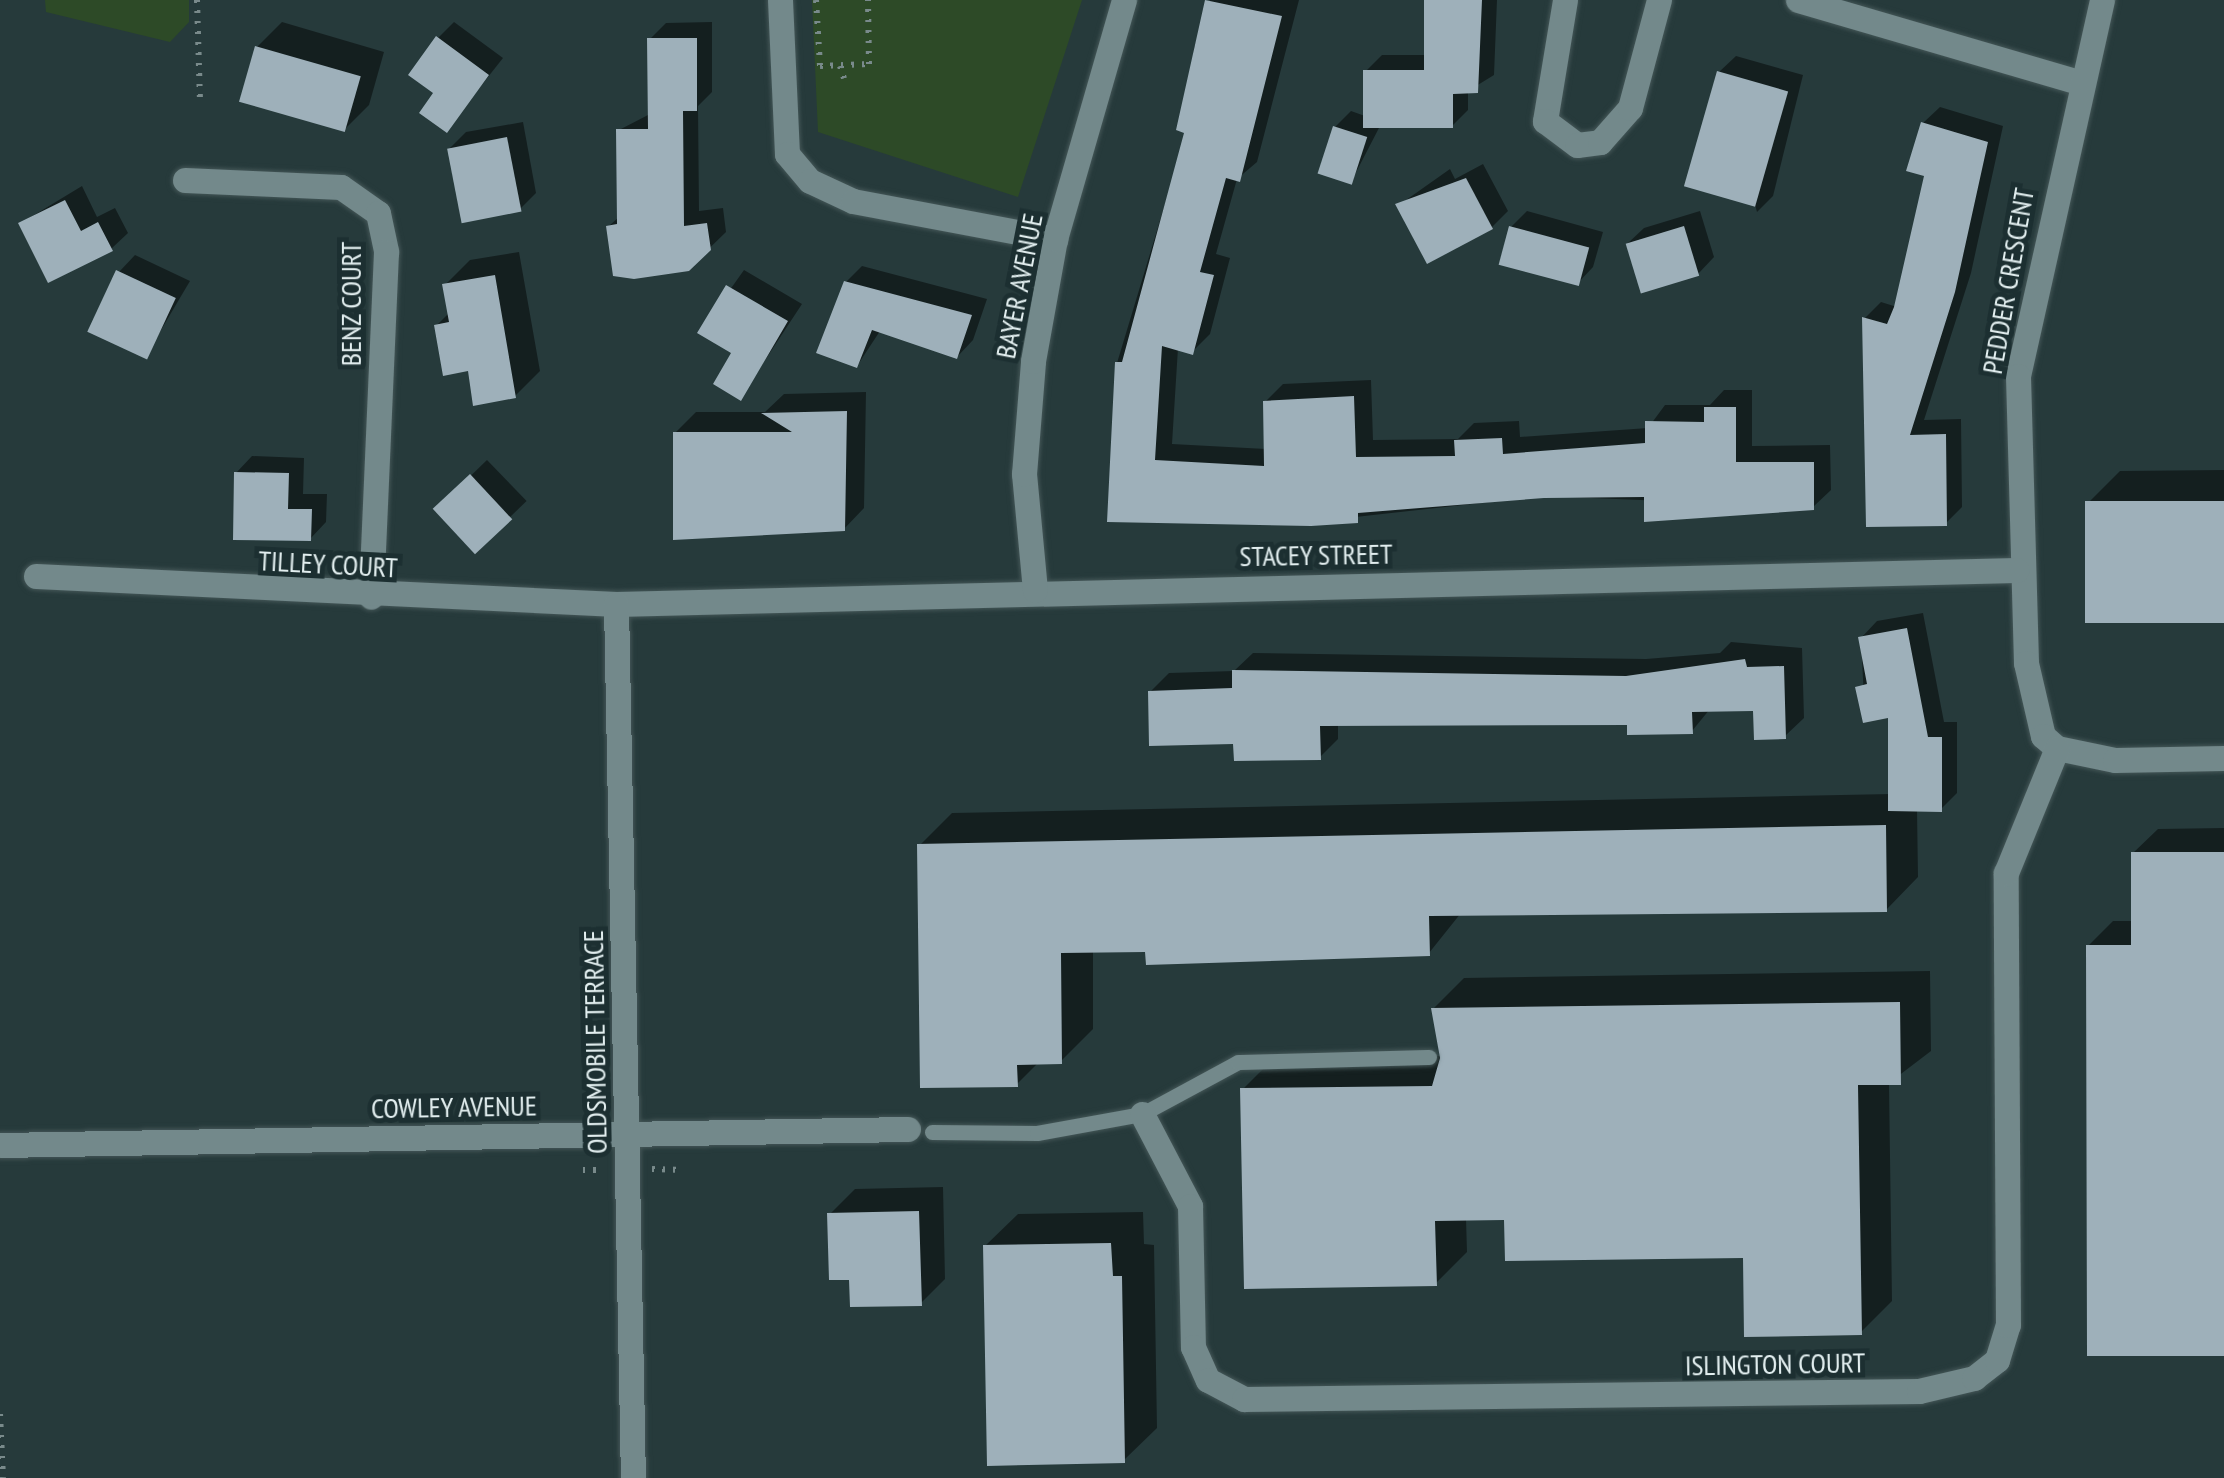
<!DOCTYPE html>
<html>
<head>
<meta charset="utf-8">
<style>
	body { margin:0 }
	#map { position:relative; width:2224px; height:1478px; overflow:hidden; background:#263a3b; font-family:"PT Sans Narrow",sans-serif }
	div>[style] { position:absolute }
	.green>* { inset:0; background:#2d4a27 }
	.shadow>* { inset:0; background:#0007; transform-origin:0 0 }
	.building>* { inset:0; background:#9eb0ba; transform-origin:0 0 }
	.path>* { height:6px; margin-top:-3px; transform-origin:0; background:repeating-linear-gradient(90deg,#798a8b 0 2.5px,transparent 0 10.5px) }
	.roads { filter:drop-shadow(0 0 2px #445657) drop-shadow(0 0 2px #445657) }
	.lane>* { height:15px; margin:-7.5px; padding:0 7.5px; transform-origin:7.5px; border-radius:7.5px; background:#73898b }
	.street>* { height:25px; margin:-12.5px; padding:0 12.5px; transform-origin:12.5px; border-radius:12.5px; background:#73898b }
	span { translate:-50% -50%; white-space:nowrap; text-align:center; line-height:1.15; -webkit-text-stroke:10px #1c2f31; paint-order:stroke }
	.street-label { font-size:28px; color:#e2eeef }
</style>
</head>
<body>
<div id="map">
	<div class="green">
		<i style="clip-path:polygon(45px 0,189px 0,189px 22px,170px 42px,46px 12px)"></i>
		<i style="clip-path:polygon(812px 0,1082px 0,1018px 197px,818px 132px)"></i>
	</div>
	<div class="shadow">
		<i style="clip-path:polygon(1210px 0,1299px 0,1257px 162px,1237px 179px,1216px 254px,1230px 258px,1210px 334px,1192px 352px,1178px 348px,1172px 444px,1266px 449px,1265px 402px,1283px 384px,1371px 380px,1373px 440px,1458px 439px,1474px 423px,1519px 421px,1520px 437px,1648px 428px,1665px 405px,1710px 405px,1724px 390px,1752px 390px,1752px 446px,1830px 445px,1831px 490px,1813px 507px,1543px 496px,1311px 522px,1110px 520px,1117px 363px,1187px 131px,1194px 48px)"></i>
		<i style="clip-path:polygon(1427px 0,1497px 0,1494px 75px,1468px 91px,1468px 110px,1452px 126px,1380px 126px,1351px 182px,1335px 127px,1351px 111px,1365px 116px,1366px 71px,1382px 55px,1427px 55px)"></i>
		<i style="clip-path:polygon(282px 22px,384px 52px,369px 105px,344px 130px,257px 47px)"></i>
		<i style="clip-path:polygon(454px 22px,503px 58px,446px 130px,438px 38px)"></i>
		<i style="clip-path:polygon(712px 22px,712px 92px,698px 106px,699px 211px,723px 208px,726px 232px,688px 269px,609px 226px,620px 216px,619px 130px,650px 114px,650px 39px,666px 23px)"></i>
		<i style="clip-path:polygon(1736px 56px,1803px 75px,1773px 196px,1757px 212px,1719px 72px)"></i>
		<i style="clip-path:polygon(1940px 107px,2003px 126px,1971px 273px,1924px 420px,1961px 419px,1962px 507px,1946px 523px,1868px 524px,1865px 318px,1881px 302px,1897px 307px,1926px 175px,1923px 123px)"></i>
		<i style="clip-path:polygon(523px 122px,536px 193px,520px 209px,450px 148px,466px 132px)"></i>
		<i style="clip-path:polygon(1483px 164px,1508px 211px,1492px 227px,1399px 205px,1450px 169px,1455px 179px)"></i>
		<i style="clip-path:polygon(82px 186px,97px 217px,115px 208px,128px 233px,111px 249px,21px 223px)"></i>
		<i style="clip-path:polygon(1527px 211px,1603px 232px,1593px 267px,1577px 284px,1511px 227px)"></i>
		<i style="clip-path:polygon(1700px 211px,1714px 257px,1698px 274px,1627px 244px,1644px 228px)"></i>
		<i style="clip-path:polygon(519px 252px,540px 371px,515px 396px,470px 369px,437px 325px,450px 312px,445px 285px,470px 260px)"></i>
		<i style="clip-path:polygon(135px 255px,190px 281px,145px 357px,119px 272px)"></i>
		<i style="clip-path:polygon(862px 266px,987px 299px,973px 340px,957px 357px,880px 331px,857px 366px,846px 282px)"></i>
		<i style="clip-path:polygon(744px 270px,802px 304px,740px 398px,734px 352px,700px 332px)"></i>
		<i style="clip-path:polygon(866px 392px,864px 508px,844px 529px,675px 433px,696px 412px,765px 412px,784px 394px)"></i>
		<i style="clip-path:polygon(252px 456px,304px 458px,303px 494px,327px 494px,326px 522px,310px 539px,236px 473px)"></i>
		<i style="left:487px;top:460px;width:57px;height:70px;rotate:46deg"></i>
		<i style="clip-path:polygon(2224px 470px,2224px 620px,2087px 504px,2120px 471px)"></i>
		<i style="clip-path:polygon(1923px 613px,1944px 722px,1957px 722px,1957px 793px,1941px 809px,1917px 809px,1918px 877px,1886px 910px,1461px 913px,1429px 953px,1093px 950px,1093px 1029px,1061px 1061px,1039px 1062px,1017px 1084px,920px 845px,952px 813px,1891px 794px,1890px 715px,1865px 720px,1861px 638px,1877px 621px)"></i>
		<i style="clip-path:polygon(1731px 642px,1802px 648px,1804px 718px,1785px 736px,1755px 708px,1710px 709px,1692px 731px,1629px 722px,1338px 723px,1338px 739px,1320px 757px,1236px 741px,1150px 692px,1169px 673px,1234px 671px,1253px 653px,1646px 659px,1720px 653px)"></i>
		<i style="clip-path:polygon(2224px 828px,2224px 1353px,2088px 946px,2113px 921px,2133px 921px,2133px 853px,2158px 829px)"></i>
		<i style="clip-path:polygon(1930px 971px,1931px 1051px,1889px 1083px,1892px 1301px,1860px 1333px,1745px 1256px,1506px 1218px,1466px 1218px,1467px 1252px,1436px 1283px,1243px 1089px,1274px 1058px,1442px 1056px,1433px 1009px,1464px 978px)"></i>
		<i style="clip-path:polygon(943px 1187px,945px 1279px,920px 1304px,852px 1278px,830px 1214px,855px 1189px)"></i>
		<i style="clip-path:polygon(1143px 1212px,1144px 1244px,1154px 1245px,1157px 1428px,1124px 1460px,985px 1246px,1018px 1214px)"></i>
	</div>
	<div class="building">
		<i style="clip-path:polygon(1205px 0,1282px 16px,1240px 182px,1226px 178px,1200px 272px,1214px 275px,1193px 355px,1162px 346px,1155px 460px,1264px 466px,1263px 401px,1354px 396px,1356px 457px,1455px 456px,1454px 440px,1502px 438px,1503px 454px,1645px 443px,1645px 421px,1704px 422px,1704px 407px,1736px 407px,1736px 462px,1814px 462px,1814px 510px,1644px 522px,1644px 497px,1544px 498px,1358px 513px,1358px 523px,1311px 526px,1107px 522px,1115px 362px,1122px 362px,1184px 133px,1176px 130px)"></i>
		<i style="clip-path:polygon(1424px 0,1482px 0,1478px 93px,1453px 94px,1453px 128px,1363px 128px,1363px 70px,1424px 70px)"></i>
		<i style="clip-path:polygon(436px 36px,489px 75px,447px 133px,419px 113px,433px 93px,408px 75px)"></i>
		<i style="clip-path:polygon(647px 38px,697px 38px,697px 111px,683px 111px,684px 226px,707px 223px,711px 250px,689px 271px,634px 279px,613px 276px,606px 226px,617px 224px,616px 129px,648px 129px)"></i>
		<i style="left:255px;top:46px;width:110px;height:58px;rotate:16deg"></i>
		<i style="left:1717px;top:71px;width:74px;height:120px;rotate:16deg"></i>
		<i style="clip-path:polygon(1921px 122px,1988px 142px,1955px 292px,1910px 435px,1946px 434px,1947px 526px,1866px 527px,1862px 317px,1887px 324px,1894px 307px,1924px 176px,1906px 171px)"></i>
		<i style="left:1333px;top:126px;width:36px;height:50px;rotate:18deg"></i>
		<i style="left:507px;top:137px;width:76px;height:61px;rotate:79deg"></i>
		<i style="clip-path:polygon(1466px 178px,1493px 229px,1427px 264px,1395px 204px)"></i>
		<i style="clip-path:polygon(65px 200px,81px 231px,98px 222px,113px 251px,48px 283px,18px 223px)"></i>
		<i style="left:1509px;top:226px;width:83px;height:40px;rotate:15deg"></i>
		<i style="left:1684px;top:226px;width:52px;height:61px;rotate:73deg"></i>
		<i style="left:116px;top:270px;width:66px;height:68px;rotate:25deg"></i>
		<i style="clip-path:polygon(495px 275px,516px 398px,473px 406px,468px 371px,443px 376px,434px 325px,449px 322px,442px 284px)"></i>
		<i style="clip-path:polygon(844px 281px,972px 315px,957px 359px,872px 330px,857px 368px,816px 353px)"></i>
		<i style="clip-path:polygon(726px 285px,788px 321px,741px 401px,713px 384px,731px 353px,697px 333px)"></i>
		<i style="clip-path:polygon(847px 411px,845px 531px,673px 540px,673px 432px,792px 432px,761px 413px)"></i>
		<i style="clip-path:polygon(234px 472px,289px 473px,288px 509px,312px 509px,311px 541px,233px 540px)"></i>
		<i style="left:470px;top:474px;width:62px;height:51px;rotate:47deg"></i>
		<i style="left:2224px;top:501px;width:122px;height:139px;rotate:90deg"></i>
		<i style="clip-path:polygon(1907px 628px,1928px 737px,1942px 737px,1942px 812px,1888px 811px,1888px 718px,1863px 723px,1855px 687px,1867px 684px,1858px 637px)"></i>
		<i style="clip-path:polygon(1745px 659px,1747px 667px,1784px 666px,1786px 739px,1754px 740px,1753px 711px,1692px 712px,1693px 734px,1627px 735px,1627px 725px,1320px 726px,1321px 760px,1234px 761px,1233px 744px,1149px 746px,1148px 691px,1232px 688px,1232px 670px,1626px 676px)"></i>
		<i style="clip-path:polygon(1886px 825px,1887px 912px,1429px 916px,1430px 956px,1146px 965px,1145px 952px,1061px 953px,1062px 1064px,1017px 1065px,1018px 1087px,920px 1088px,917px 844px)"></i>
		<i style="clip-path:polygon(2131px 852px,2224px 852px,2224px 1356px,2087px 1356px,2086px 945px,2131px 945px)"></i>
		<i style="clip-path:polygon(1900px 1002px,1901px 1085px,1858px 1085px,1862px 1335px,1744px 1337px,1743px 1258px,1505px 1261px,1504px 1220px,1435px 1221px,1437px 1286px,1244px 1289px,1240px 1088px,1432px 1086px,1440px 1058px,1431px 1008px)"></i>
		<i style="clip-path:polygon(919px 1211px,922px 1306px,850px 1307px,849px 1280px,829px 1280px,827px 1213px)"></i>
		<i style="clip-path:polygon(1111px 1243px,1113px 1276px,1122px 1276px,1125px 1463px,987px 1466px,983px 1245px)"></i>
	</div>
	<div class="path">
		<i style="left:197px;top:0;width:103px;rotate:88.3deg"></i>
		<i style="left:816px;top:0;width:66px;rotate:86.5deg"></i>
		<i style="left:820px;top:66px;width:49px;rotate:-2.3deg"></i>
		<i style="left:869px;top:64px;width:64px;rotate:-90.9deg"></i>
		<i style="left:840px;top:66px;width:13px;rotate:72deg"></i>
		<i style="left:652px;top:1169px;width:24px;rotate:2deg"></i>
		<i style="left:583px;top:1170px;width:16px"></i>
		<i style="left:0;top:1414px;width:64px;rotate:87.3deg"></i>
	</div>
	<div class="roads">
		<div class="lane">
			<i style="left:932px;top:1132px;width:105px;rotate:0.5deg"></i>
			<i style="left:1037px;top:1133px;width:107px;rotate:-10.3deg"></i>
			<i style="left:1142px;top:1114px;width:109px;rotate:-28.4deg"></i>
			<i style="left:1238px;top:1062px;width:191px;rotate:-1.5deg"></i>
		</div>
		<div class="street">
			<i style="left:780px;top:0;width:154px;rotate:87.4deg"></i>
			<i style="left:787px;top:154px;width:35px;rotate:50deg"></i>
			<i style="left:810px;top:181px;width:47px;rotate:24.9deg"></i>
			<i style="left:853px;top:201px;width:206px;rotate:10.7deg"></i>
			<i style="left:1565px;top:0;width:123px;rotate:99.4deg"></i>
			<i style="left:1545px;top:121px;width:40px;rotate:37deg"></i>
			<i style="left:1577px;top:145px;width:23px;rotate:-7deg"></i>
			<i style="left:1600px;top:142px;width:45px;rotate:-48.6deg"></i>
			<i style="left:1630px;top:108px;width:112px;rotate:-75deg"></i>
			<i style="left:1798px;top:0;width:293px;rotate:16.3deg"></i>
			<i style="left:2102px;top:0;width:385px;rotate:102.6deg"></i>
			<i style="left:2018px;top:376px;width:287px;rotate:88.4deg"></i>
			<i style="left:2026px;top:663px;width:75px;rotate:76.9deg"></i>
			<i style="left:2043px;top:736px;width:18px;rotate:41deg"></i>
			<i style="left:2057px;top:748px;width:59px;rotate:11.7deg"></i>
			<i style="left:2115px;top:760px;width:109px;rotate:-1.1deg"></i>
			<i style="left:185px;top:180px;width:156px;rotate:2.6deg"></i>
			<i style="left:341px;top:187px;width:45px;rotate:35.1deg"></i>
			<i style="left:378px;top:213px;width:40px;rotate:78deg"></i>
			<i style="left:386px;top:252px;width:345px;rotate:92.5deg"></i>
			<i style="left:36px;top:576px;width:581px;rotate:2.76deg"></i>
			<i style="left:616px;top:604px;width:1401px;rotate:-1.39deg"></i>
			<i style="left:1035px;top:590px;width:117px;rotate:-95.4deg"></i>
			<i style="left:1024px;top:474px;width:113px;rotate:-85.4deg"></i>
			<i style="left:1033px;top:361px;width:124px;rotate:-79.8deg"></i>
			<i style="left:1055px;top:239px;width:249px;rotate:-73.9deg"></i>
			<i style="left:616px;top:604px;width:874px;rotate:88.89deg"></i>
			<i style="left:1142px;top:1114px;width:104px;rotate:62.4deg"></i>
			<i style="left:1190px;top:1206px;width:141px;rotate:88.8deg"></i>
			<i style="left:1193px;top:1347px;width:36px;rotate:66deg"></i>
			<i style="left:1208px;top:1380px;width:41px;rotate:27.8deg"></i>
			<i style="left:1244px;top:1399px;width:675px;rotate:-0.68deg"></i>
			<i style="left:1919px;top:1391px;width:57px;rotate:-13.3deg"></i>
			<i style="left:1974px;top:1378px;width:29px;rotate:-38deg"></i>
			<i style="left:1997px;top:1360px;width:37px;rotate:-73deg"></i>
			<i style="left:2008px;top:1325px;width:452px;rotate:-90.3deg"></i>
			<i style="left:2006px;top:873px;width:135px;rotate:-67.8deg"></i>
			<i style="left:0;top:1145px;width:908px;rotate:-1.01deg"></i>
		</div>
	</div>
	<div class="street-label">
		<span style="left:2008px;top:281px;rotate:-80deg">PEDDER CRESCENT</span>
		<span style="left:1019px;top:286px;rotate:-79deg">BAYER AVENUE</span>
		<span style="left:351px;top:304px;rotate:-90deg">BENZ COURT</span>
		<span style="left:1316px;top:555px;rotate:-1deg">STACEY STREET</span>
		<span style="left:328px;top:564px;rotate:3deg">TILLEY COURT</span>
		<span style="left:595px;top:1042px;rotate:-91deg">OLDSMOBILE TERRACE</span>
		<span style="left:454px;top:1107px;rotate:-1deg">COWLEY AVENUE</span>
		<span style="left:1775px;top:1364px;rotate:-1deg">ISLINGTON COURT</span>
	</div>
</div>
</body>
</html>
